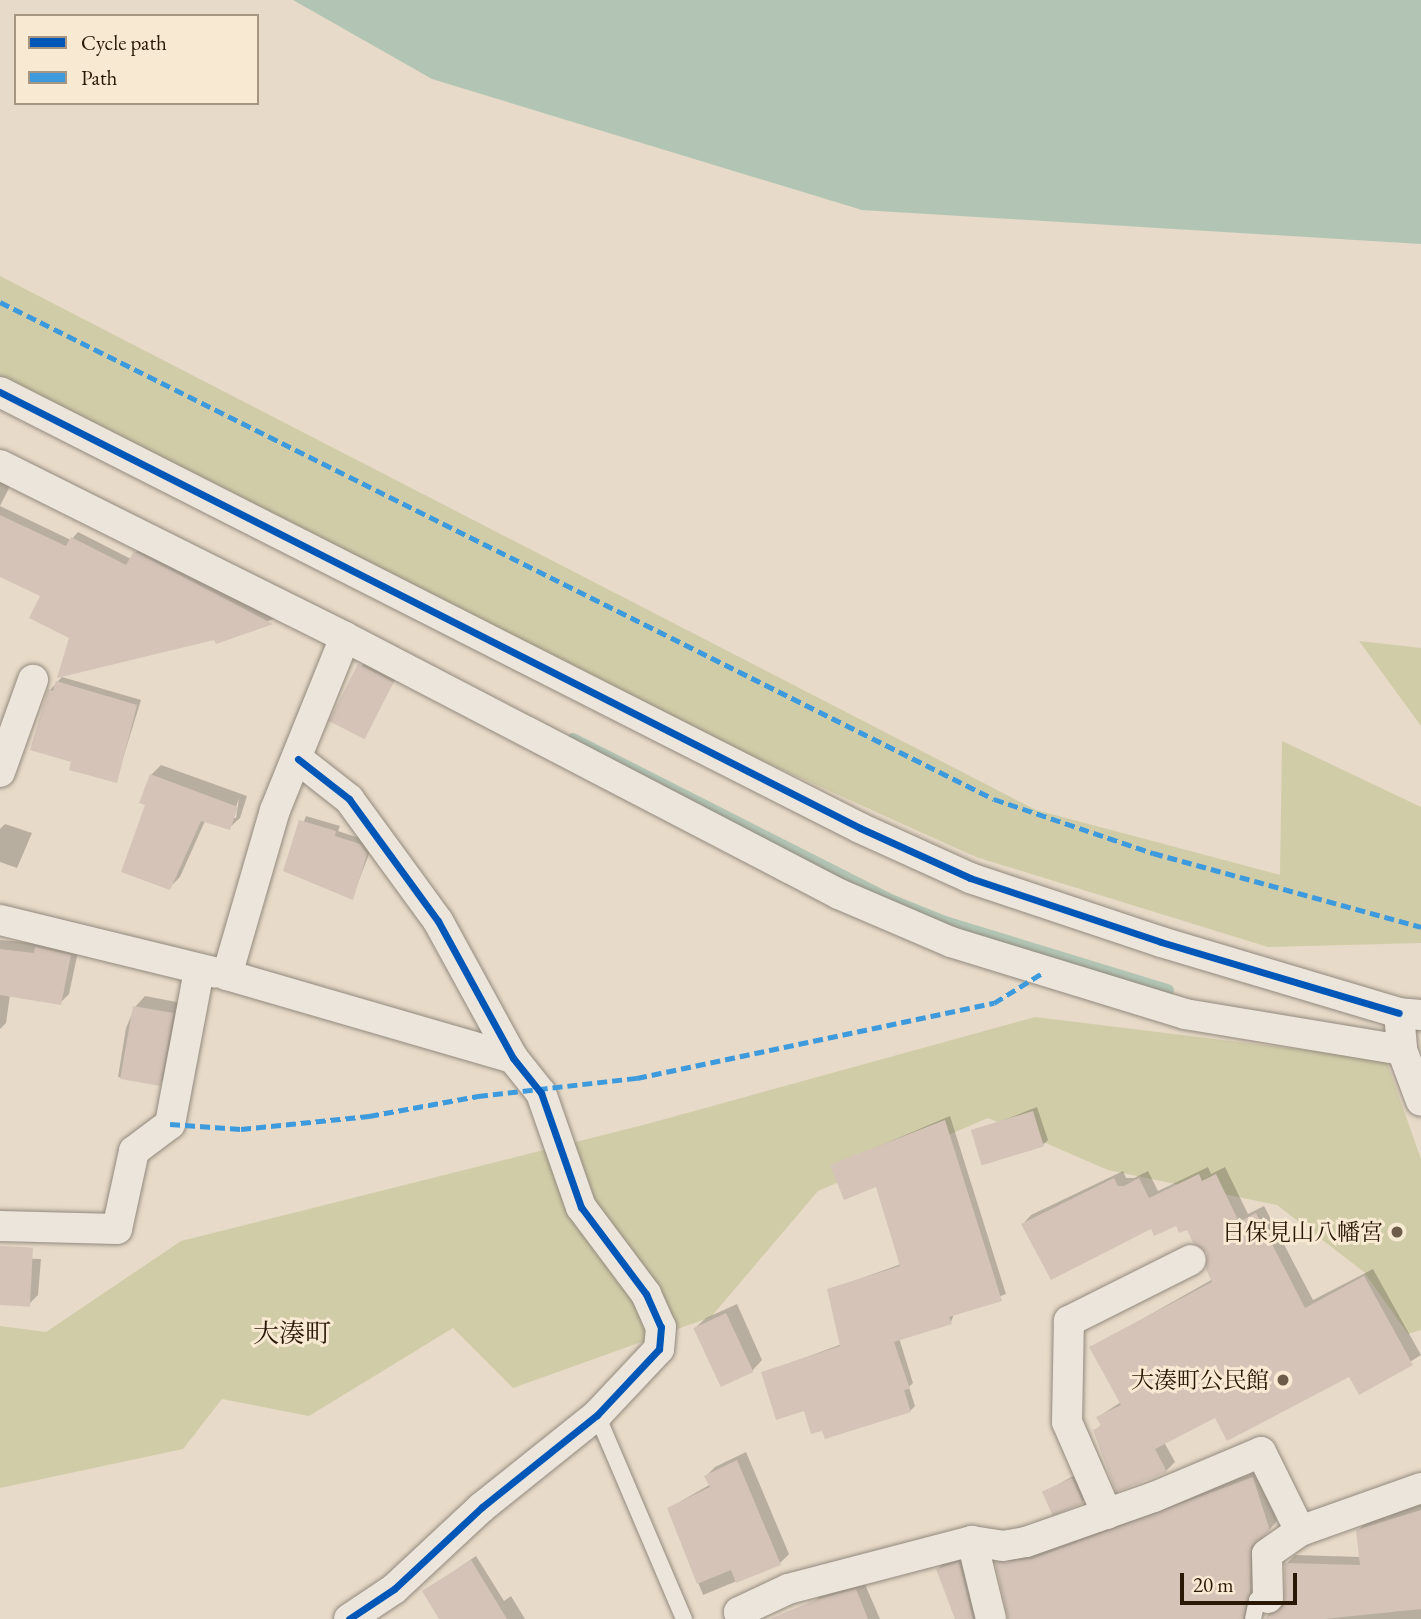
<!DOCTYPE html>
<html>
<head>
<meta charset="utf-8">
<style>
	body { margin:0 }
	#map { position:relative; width:1421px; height:1619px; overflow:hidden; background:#e7dac8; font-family:"EB Garamond","Noto Serif JP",serif }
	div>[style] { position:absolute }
	.green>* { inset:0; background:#d1cca8 }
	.water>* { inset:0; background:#b2c5b5 }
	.shadow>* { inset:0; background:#0003 }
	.stream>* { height:12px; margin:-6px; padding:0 6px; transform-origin:6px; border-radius:6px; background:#b2c5b5 }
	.building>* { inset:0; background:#d5c3b8; transform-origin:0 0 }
	.roads { filter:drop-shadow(0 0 2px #938a7d) drop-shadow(0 0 2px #938a7d) }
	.lane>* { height:16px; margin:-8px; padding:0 8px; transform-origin:8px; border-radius:8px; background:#ebe5dc }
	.street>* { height:30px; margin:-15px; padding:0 15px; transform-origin:15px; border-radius:15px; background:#ebe5dc }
	.quiet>* { height:5px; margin-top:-2.5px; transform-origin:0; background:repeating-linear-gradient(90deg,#3d9add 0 10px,transparent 0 15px) }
	.cycleway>* { height:7px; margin:-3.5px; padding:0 3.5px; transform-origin:3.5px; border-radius:3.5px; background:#0057b8 }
	.dots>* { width:19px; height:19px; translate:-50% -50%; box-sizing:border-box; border:4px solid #f8e9d3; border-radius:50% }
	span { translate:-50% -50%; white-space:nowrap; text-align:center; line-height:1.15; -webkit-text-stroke:6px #f8e9d3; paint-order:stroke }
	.poi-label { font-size:23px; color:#291805 }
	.right { translate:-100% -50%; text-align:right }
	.quarter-label { font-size:26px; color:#291805 }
	.legend { position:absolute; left:14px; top:14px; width:245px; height:91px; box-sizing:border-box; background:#f8e9d3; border:2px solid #a59581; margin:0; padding:9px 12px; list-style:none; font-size:21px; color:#291805 }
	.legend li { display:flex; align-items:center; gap:14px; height:35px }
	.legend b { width:35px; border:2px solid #a59581 }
	.scale { position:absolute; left:1180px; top:1573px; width:117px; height:32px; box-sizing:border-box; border:4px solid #291805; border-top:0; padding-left:9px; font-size:21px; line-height:24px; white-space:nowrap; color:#291805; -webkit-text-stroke:5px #f8e9d3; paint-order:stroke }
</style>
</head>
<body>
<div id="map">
	<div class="green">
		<i style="clip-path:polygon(0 276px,1036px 810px,1280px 875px,1282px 741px,1421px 807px,1421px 943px,1268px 947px,976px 857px,723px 743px,0 377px)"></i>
		<i style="clip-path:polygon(1359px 641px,1421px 648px,1421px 726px)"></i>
		<i style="clip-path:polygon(1035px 1017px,1386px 1060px,1421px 1159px,1421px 1330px,1408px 1334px,1364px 1272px,1277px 1205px,1108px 1170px,988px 1118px,818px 1191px,711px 1317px,513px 1388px,453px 1328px,309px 1416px,222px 1399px,183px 1449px,0 1488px,0 1326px,46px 1332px,181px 1241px,647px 1124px)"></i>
	</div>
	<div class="water">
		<i style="clip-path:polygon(293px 0,1421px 0,1421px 244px,862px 210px,432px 79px)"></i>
	</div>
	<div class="shadow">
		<i style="clip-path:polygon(0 481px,10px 486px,0 506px)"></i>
		<i style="clip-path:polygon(0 506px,71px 540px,78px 532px,131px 559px,141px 546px,278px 617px,217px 642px,215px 638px,0 575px)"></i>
		<i style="clip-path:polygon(365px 660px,397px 677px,361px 735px,333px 721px)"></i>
		<i style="clip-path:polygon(62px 677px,141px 700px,116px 781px,73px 761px,50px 690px)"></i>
		<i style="clip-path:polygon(evenodd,161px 765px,247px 796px,240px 818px,229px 828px,205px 821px,180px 877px,170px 887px,147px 804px,151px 775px,161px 765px,239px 798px,236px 818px,232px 818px,239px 798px)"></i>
		<i style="clip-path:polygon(306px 816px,340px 826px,338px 831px,365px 840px,371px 849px,352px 898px,286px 870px)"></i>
		<i style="clip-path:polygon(5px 824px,32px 833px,17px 868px,0 862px,0 829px)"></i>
		<i style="clip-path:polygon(0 940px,79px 947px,69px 994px,60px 1003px,10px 995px,6px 1023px,0 1029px)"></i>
		<i style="clip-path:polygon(145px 996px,182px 1003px,169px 1074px,159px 1084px,118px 1077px,126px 1028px,135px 1007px)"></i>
		<i style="clip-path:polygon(1037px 1107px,1048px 1140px,1043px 1145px,973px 1132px)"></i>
		<i style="clip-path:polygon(950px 1116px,1006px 1294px,954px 1314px,951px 1322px,899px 1338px,913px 1383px,909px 1387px,915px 1406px,910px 1411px,823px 1429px,763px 1373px,842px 1344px,829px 1290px,901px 1264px,877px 1185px,832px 1166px)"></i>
		<i style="clip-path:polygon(1208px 1167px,1211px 1174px,1225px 1167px,1248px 1214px,1264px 1206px,1313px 1300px,1373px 1269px,1421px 1355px,1360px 1393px,1350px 1375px,1215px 1416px,1164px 1442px,1175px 1462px,1166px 1471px,1095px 1431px,1102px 1424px,1098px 1417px,1121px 1402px,1091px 1348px,1213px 1279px,1208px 1251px,1187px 1228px,1177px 1224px,1023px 1224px,1031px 1215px,1123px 1171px,1126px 1178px,1134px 1178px,1148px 1171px,1158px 1191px)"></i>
		<i style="clip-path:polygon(0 1258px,41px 1259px,38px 1295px,28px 1305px,0 1303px)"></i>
		<i style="clip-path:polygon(737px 1304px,762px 1360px,752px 1371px,695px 1328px,706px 1318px)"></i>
		<i style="clip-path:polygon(746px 1452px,789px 1554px,780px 1563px,703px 1595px,669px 1508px,711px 1484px,706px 1476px,715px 1467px)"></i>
		<i style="clip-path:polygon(1261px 1470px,1277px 1521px,1257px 1544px,1259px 1619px,1010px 1619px,997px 1563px,1006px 1554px,1042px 1551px)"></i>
		<i style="clip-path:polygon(1077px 1474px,1087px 1497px,1082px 1502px,1044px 1492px)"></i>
		<i style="clip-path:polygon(1421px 1504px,1421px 1619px,1265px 1619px,1275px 1607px,1285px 1605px,1286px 1564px,1295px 1555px,1361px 1557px,1358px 1530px,1367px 1521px)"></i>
		<i style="clip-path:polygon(968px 1555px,986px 1619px,957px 1619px,938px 1569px,946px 1560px)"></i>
		<i style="clip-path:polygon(476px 1556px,504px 1601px,511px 1596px,525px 1619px,442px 1619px,425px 1591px)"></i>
		<i style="clip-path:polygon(864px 1582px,880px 1619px,822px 1619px,814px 1602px,823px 1593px)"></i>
	</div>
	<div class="stream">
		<i style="left:573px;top:739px;width:353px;rotate:26.9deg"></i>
		<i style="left:888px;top:899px;width:61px;rotate:22deg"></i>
		<i style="left:945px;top:922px;width:233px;rotate:17deg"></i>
	</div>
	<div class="building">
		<i style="clip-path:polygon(0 515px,66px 546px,71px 537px,126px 565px,134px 551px,273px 624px,216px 644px,214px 640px,57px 678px,69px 638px,29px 618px,40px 596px,0 577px)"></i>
		<i style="left:358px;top:664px;width:40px;height:64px;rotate:27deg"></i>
		<i style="clip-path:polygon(56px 681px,137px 705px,117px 783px,69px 770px,71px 762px,30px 750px,48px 689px,53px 691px)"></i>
		<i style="clip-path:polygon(150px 774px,238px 807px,230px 830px,201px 821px,170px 890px,121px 872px,145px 805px,139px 803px)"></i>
		<i style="clip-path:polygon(299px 820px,336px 831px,335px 836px,360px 844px,367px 854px,353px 900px,283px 871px)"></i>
		<i style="clip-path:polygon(35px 947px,71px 955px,61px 1005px,0 995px,0 949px,34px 953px)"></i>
		<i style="left:133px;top:1006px;width:41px;height:74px;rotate:10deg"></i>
		<i style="left:1033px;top:1111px;width:37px;height:65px;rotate:73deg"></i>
		<i style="clip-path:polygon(945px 1120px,1002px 1301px,949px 1317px,952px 1324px,894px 1342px,910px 1389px,904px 1390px,911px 1412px,825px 1439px,822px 1431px,811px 1434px,804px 1411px,776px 1420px,761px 1372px,840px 1346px,827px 1289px,900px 1266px,876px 1187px,844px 1200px,830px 1165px)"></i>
		<i style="clip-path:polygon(1199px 1174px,1202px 1181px,1216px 1174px,1239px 1222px,1256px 1213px,1305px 1308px,1364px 1276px,1413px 1365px,1359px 1395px,1349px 1377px,1227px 1441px,1215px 1418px,1155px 1449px,1167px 1472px,1116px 1492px,1093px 1430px,1101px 1426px,1096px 1417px,1121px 1405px,1089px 1347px,1212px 1282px,1206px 1269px,1207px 1253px,1193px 1243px,1187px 1230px,1179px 1233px,1176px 1226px,1154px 1236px,1151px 1229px,1051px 1280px,1021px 1224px,1114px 1178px,1118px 1186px,1124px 1186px,1139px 1178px,1149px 1198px)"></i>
		<i style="left:0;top:1246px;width:33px;height:59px;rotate:3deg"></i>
		<i style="left:726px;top:1313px;width:65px;height:36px;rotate:65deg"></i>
		<i style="clip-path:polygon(737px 1460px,781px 1565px,736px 1583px,731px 1570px,697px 1584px,667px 1508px,710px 1487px,704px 1476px)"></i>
		<i style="clip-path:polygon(1253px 1477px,1270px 1531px,1251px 1547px,1250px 1592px,1243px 1619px,1008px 1619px,995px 1562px,1032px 1559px)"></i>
		<i style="left:1072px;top:1478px;width:27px;height:33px;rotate:66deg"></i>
		<i style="clip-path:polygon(1421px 1510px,1421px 1609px,1324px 1619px,1264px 1619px,1284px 1606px,1285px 1563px,1360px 1565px,1356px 1530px)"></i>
		<i style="clip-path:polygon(471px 1560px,507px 1619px,439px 1619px,422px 1591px)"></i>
		<i style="clip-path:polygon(959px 1562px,973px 1619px,955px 1619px,936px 1569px)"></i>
		<i style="clip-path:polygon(856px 1589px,868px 1619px,770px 1619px,815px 1600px)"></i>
	</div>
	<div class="roads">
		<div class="lane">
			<i style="left:597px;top:1415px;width:222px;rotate:66.9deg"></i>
			<i style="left:1253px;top:1619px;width:19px;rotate:-78deg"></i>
			<i style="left:1257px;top:1600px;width:11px;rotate:-10deg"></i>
		</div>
		<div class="street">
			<i style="left:0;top:392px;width:964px;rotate:26.88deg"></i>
			<i style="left:860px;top:828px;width:121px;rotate:24.4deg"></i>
			<i style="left:970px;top:878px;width:201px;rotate:18.5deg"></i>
			<i style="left:1161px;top:942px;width:248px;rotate:16.6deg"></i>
			<i style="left:0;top:465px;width:385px;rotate:26.5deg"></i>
			<i style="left:345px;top:637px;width:187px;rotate:112deg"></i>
			<i style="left:275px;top:810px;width:172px;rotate:106.2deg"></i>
			<i style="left:227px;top:975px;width:298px;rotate:16.2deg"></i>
			<i style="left:345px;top:637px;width:557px;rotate:27.49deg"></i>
			<i style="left:839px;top:894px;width:122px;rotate:23.2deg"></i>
			<i style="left:951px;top:942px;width:245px;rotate:17.1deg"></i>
			<i style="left:1185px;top:1014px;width:220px;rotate:9.4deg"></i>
			<i style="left:298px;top:759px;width:65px;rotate:38.1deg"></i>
			<i style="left:349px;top:799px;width:151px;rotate:53.9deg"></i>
			<i style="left:438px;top:921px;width:156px;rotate:61.3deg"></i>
			<i style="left:513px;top:1058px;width:45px;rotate:51.3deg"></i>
			<i style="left:541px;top:1093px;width:121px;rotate:70.7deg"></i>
			<i style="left:581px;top:1207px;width:109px;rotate:53.2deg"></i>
			<i style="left:646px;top:1294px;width:36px;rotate:66deg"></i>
			<i style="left:661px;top:1327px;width:22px;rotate:95deg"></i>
			<i style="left:659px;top:1349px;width:91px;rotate:133.2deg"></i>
			<i style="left:597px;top:1415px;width:147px;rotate:141.3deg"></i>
			<i style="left:482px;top:1507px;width:120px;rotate:137deg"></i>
			<i style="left:394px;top:1589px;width:54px;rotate:146.3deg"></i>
			<i style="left:0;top:772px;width:98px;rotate:-70.3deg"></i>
			<i style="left:0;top:920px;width:223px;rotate:13.7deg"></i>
			<i style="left:1421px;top:1015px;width:22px;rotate:-175deg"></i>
			<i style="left:1399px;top:1013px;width:37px;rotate:85deg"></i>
			<i style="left:1402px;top:1050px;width:54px;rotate:69.6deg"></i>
			<i style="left:0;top:1226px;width:117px;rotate:1.5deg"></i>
			<i style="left:117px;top:1229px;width:80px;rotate:-77.7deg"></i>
			<i style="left:134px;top:1151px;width:45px;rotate:-36.9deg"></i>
			<i style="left:170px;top:1124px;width:157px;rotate:-79.3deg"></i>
			<i style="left:1107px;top:1514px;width:100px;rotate:-113.5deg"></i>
			<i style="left:1067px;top:1422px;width:101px;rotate:-88.9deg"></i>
			<i style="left:1069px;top:1321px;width:136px;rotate:-26.6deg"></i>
			<i style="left:972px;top:1541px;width:80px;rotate:76.3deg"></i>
			<i style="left:1268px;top:1598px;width:44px;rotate:-91.3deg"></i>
			<i style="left:1267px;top:1554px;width:40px;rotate:-34.9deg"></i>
			<i style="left:741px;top:1619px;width:7px;rotate:-106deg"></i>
			<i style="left:739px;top:1612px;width:54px;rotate:-25.1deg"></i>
			<i style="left:788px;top:1589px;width:190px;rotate:-14.6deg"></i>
			<i style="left:972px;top:1541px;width:31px;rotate:9deg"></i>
			<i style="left:1003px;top:1546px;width:23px;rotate:-10deg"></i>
			<i style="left:1026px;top:1542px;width:136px;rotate:-19.4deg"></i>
			<i style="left:1154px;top:1497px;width:116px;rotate:-22.8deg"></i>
			<i style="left:1261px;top:1452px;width:88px;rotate:63.7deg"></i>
			<i style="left:1300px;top:1531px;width:128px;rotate:-19.6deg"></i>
		</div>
	</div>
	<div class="quiet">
		<i style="left:0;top:302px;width:1111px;rotate:26.57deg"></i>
		<i style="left:994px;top:799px;width:168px;rotate:18.8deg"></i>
		<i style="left:1153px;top:853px;width:278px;rotate:15.4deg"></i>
		<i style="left:170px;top:1124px;width:71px;rotate:4deg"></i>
		<i style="left:241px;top:1129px;width:129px;rotate:-5.8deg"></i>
		<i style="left:369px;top:1116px;width:111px;rotate:-10.4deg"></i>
		<i style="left:478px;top:1096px;width:160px;rotate:-6.5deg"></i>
		<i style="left:637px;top:1078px;width:365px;rotate:-11.9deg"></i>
		<i style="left:994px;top:1003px;width:59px;rotate:-31.8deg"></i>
	</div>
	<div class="cycleway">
		<i style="left:0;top:392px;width:964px;rotate:26.88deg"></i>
		<i style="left:860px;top:828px;width:121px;rotate:24.4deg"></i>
		<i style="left:970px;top:878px;width:201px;rotate:18.5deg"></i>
		<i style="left:1161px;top:942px;width:248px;rotate:16.6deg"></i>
		<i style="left:298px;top:759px;width:65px;rotate:38.1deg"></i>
		<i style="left:349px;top:799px;width:151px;rotate:53.9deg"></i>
		<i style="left:438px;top:921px;width:156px;rotate:61.3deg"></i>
		<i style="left:513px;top:1058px;width:45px;rotate:51.3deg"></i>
		<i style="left:541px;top:1093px;width:121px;rotate:70.7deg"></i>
		<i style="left:581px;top:1207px;width:109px;rotate:53.2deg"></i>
		<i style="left:646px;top:1294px;width:36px;rotate:66deg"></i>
		<i style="left:661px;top:1327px;width:22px;rotate:95deg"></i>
		<i style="left:659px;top:1349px;width:91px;rotate:133.2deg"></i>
		<i style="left:597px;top:1415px;width:147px;rotate:141.3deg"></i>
		<i style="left:482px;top:1507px;width:120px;rotate:137deg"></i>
		<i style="left:394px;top:1589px;width:54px;rotate:146.3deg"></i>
	</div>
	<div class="dots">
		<i style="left:1397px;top:1232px;background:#6c5c49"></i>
		<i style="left:1283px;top:1380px;background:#6c5c49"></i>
	</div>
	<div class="poi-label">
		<span class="right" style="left:1383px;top:1232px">日保見山八幡宮</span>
		<span class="right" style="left:1269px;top:1380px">大湊町公民館</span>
	</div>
	<div class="quarter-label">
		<span style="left:292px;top:1334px">大湊町</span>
	</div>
	<ul class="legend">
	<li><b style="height:9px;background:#0057b8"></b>Cycle path</li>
	<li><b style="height:9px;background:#3d9add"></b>Path</li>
	</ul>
	<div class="scale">20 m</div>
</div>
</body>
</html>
